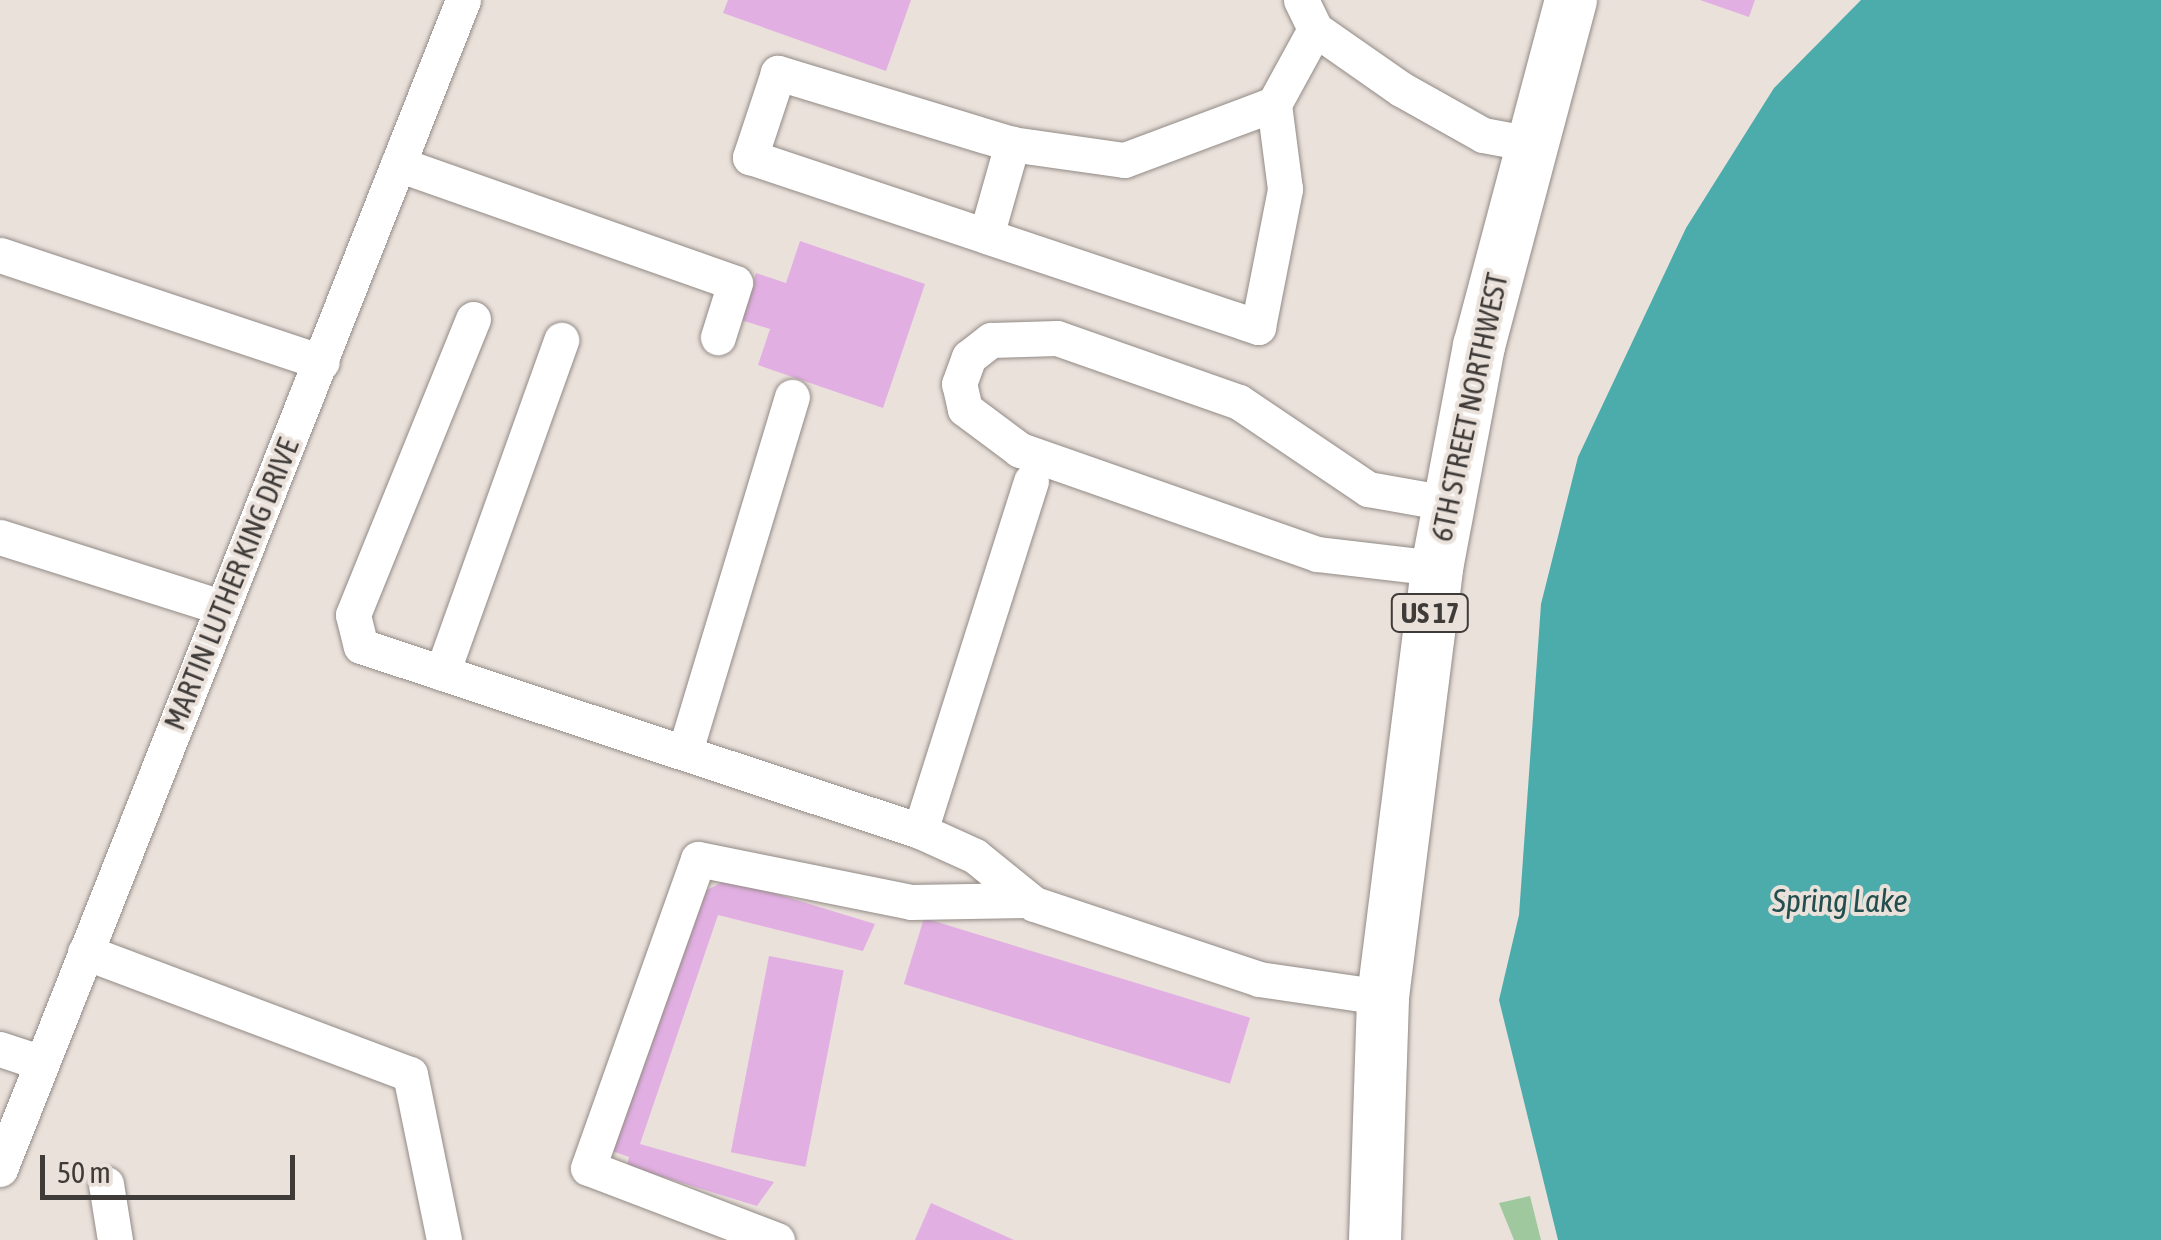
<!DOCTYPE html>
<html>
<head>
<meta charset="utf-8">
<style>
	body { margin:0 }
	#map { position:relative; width:2161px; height:1240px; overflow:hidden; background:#eae1db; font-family:"Asap Condensed",sans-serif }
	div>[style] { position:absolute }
	.green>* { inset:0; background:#a0c89e }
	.water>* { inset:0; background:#4cacac }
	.building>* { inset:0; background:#e2afe3; transform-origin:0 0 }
	.roads { filter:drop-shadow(0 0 2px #928a85) drop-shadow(0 0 2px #928a85) }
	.minor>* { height:35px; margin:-17.5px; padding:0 17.5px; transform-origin:17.5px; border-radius:17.5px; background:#fff }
	.highway>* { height:52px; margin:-26px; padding:0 26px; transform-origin:26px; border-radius:26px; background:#fff }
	span { translate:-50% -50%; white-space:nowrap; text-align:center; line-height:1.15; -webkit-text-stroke:8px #eae1db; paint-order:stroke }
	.shield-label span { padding:2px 8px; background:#eae1db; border:2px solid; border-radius:8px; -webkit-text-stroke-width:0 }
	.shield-label { font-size:28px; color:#3f3b39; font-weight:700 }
	.street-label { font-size:30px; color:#3f3b39 }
	.water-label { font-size:32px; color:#234e4e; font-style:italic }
	.scale { position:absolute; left:40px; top:1155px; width:255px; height:45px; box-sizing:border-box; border:5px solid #3f3b39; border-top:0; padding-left:12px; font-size:30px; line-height:35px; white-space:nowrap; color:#3f3b39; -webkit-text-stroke:8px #eae1db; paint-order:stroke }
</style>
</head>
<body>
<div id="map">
	<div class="green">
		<i style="clip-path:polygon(1530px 1196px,1541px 1240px,1514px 1240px,1499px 1203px)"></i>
	</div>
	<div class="water">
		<i style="clip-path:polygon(1861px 0,2161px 0,2161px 1240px,1558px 1240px,1499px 1000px,1519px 915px,1541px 604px,1578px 457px,1686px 228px,1774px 88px)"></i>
	</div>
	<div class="building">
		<i style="clip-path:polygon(728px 0,911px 0,886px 71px,723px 13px)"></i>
		<i style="clip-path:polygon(1700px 0,1755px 0,1749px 17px)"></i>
		<i style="clip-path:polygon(800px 241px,925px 284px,883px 408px,758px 365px,770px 329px,741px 320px,756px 273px,786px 283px)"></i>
		<i style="clip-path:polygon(728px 879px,875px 924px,863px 951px,718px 915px,640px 1144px,774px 1182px,757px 1206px,627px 1166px,629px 1157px,604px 1148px,694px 897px)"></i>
		<i style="left:924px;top:918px;width:341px;height:69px;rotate:17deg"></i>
		<i style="left:769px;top:956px;width:76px;height:200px;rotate:11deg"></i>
		<i style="clip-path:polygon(931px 1203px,1014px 1240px,915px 1240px)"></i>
	</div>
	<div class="roads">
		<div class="minor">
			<i style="left:1301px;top:0;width:32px;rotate:64deg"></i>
			<i style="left:1315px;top:29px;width:105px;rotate:34.9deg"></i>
			<i style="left:1401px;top:89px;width:94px;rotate:29.3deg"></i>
			<i style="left:1483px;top:135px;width:49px;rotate:10.6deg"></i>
			<i style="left:1274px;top:104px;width:160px;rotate:159.5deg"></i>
			<i style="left:1124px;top:160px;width:113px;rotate:-171.9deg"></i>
			<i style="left:1012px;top:144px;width:245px;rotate:-163.1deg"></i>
			<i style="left:778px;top:73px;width:89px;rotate:108.4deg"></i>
			<i style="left:750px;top:157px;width:536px;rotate:18.5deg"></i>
			<i style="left:1258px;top:327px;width:141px;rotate:-78.9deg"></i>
			<i style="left:1285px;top:189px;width:86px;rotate:-97.4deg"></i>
			<i style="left:1274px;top:104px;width:85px;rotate:-61.3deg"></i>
			<i style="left:398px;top:164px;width:357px;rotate:19.4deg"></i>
			<i style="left:735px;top:283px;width:57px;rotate:107.5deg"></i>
			<i style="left:986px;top:236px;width:96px;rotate:-74.2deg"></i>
			<i style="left:0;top:255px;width:339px;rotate:18.4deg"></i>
			<i style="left:473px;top:319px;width:319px;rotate:112.1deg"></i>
			<i style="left:353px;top:615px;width:32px;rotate:76deg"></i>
			<i style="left:361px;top:646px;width:589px;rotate:18.31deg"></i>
			<i style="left:920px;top:831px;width:60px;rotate:24.4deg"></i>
			<i style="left:975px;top:856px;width:76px;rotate:39.1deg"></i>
			<i style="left:1034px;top:904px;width:237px;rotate:18.4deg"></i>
			<i style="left:1259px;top:979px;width:125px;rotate:8.3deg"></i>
			<i style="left:0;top:537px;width:232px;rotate:17.6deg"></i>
			<i style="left:1437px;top:568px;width:121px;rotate:-173.3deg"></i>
			<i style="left:1317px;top:554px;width:315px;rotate:-160.7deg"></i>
			<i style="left:1020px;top:450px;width:69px;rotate:-143.3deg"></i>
			<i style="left:965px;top:409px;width:26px;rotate:-103deg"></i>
			<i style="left:959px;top:384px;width:29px;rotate:-70deg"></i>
			<i style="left:969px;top:357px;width:28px;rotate:-38deg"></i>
			<i style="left:991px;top:340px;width:66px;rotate:-1.7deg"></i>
			<i style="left:1057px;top:338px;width:193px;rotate:19.4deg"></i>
			<i style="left:1239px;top:402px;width:156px;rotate:34deg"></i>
			<i style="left:1368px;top:489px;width:80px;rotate:10deg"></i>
			<i style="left:442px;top:673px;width:354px;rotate:-70.3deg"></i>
			<i style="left:685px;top:751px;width:370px;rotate:-73.2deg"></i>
			<i style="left:920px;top:831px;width:367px;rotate:-72.4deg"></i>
			<i style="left:85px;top:952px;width:347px;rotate:20.6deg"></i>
			<i style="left:410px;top:1074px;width:169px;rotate:78.4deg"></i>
			<i style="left:0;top:1049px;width:44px;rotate:18.4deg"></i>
			<i style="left:0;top:1169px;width:1257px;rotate:-68.39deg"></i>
			<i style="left:106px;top:1184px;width:57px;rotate:80.9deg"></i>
			<i style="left:777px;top:1240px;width:202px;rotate:-159.1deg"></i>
			<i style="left:588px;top:1168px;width:328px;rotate:-70.4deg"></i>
			<i style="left:698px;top:859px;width:217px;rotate:11.4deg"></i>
			<i style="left:911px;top:902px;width:116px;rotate:-1deg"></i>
		</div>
		<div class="highway">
			<i style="left:1375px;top:1240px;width:243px;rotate:-88.1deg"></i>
			<i style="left:1383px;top:997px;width:432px;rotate:-82.8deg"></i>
			<i style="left:1437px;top:568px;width:226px;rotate:-79.3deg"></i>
			<i style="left:1479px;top:346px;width:358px;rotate:-75.1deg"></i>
		</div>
	</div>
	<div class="shield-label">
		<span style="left:1430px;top:613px">US 17</span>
	</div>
	<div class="street-label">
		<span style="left:1469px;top:407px;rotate:-78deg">6TH STREET NORTHWEST</span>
		<span style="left:231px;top:584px;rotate:-68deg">MARTIN LUTHER KING DRIVE</span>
	</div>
	<div class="water-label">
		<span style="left:1840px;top:901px">Spring Lake</span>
	</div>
	<div class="scale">50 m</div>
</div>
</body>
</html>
